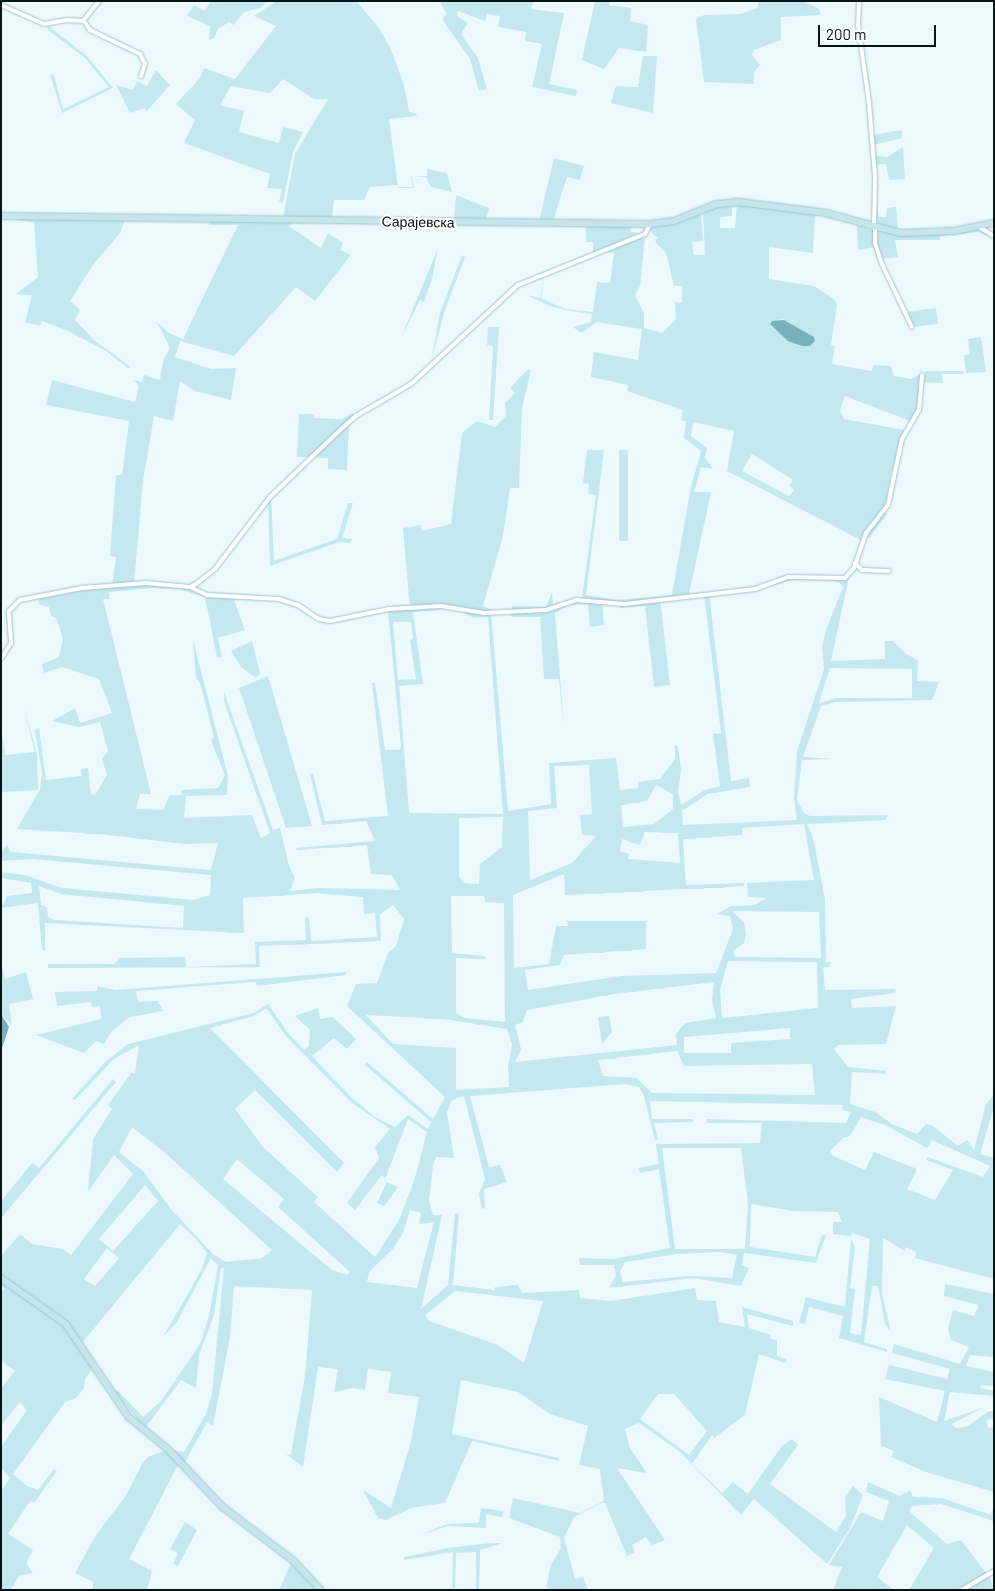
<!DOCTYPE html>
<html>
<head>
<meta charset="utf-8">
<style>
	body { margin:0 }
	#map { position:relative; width:995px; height:1591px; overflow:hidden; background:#ecfafd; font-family:Barlow,sans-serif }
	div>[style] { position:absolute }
	.green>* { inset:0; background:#c3e8f0; transform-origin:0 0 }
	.water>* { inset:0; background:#78b0bc }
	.roads { filter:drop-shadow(0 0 1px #a0c1c8) drop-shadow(0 0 1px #a0c1c8) }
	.street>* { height:4px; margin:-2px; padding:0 2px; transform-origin:2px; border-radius:2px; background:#fff }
	.secondary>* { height:5.5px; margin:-2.75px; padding:0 2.75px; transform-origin:2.75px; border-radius:2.75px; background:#c5e6ec }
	span { translate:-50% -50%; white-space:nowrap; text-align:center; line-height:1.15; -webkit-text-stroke:4px #fff; paint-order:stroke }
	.street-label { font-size:14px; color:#071416 }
	.frame { position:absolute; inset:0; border:2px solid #071416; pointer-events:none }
	.scale { position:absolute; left:818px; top:25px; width:118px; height:22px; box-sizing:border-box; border:2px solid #071416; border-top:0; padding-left:6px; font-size:15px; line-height:18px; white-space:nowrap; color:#071416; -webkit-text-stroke:4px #fff; paint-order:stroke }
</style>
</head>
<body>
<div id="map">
	<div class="green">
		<i style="clip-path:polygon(211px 1px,268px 1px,260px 8px,244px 12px,234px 25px,229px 22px,218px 29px,214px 38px,209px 40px,210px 26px,187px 16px,194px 5px,205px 11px)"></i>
		<i style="clip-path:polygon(356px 1px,376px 24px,390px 47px,404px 85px,409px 112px,416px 113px,417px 116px,389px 119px,398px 187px,413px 187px,411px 176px,427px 176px,427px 169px,447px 173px,452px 192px,431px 187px,426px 177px,412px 176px,414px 188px,398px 188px,397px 185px,370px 187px,364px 200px,334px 200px,332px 218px,283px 218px,295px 154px,328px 99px,314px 99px,283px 79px,270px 93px,231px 86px,220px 105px,244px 111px,239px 132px,279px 143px,283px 127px,303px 132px,293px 152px,283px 203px,279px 202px,282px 189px,267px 188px,270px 174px,184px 143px,195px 120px,176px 104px,200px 78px,204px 68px,235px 79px,276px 26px,254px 16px,275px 2px)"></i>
		<i style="clip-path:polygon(439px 1px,534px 1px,531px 9px,564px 13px,549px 84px,577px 90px,576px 96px,532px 87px,542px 44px,525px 41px,526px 32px,498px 27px,500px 16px,487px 14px,485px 21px,458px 11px,457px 16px,468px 23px,461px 34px,478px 58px,487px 89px,479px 91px,470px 59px,442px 19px,447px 14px)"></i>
		<i style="clip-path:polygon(595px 1px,610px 1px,609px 5px,631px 8px,630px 21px,648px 25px,646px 52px,619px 48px,604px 69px,582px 60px)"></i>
		<i style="clip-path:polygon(759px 1px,803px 1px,819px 9px,821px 15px,781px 17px,781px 40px,754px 50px,752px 55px,760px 65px,754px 72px,754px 84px,704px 82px,696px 19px,704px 15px,741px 14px,757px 8px)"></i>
		<i style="clip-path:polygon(47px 25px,87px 56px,113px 88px,62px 113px,50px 74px,54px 76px,63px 109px,109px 87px,85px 58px,48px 30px)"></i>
		<i style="clip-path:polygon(643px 56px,657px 56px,653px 113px,611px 103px,616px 86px,638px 87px)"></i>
		<i style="clip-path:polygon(156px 70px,170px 85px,146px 112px,145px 108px,130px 113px,116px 85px,133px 90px,137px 81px,147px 86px)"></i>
		<i style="clip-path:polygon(902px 130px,902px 138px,873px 145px,872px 135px)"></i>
		<i style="clip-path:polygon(903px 147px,905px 179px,889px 180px,886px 164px,875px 165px,873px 155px,887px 157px)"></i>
		<i style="clip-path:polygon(554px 158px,584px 166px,580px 180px,567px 177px,553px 221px,539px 221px)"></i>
		<i style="clip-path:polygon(456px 195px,489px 208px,486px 220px,454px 220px)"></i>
		<i style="clip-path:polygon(evenodd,732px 203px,732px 216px,720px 217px,720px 228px,735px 228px,737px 203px,815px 214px,813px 253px,769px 247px,769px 279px,814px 286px,834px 299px,837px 305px,831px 345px,835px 346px,832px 364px,871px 371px,874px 365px,891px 366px,894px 376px,912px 379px,920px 374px,921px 367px,921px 375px,917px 409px,910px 421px,845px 396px,840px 410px,844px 419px,904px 430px,891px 474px,884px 513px,888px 513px,869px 538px,863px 537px,861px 540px,727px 471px,734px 431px,693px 422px,691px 436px,707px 448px,705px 457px,713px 469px,701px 467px,694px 492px,711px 492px,689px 594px,660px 598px,670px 685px,654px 687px,645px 606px,620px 608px,620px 604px,602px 602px,604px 625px,590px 627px,588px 604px,569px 605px,555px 613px,564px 728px,559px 679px,544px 679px,540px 617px,513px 617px,504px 612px,512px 610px,512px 606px,546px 607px,552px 592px,553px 606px,582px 598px,596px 495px,588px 494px,589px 484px,583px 483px,587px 450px,604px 450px,586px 595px,617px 600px,672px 595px,690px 491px,701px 451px,684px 438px,686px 421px,681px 420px,683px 410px,627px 391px,628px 385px,591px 377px,594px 352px,638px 360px,642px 329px,597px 322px,581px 333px,573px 327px,591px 322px,592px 314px,565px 310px,550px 306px,527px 295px,540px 298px,544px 274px,541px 298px,565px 309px,593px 312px,597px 282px,610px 283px,614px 253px,602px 252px,645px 237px,640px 286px,635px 295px,644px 313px,644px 328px,662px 333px,676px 319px,675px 302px,682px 303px,682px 286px,674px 286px,666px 253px,657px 244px,655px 240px,658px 238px,650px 231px,651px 227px,671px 224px,701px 212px,703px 241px,692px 242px,694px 255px,705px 255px,703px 211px,732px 203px,782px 319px,812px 336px,815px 341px,810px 346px,801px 346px,786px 338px,774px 327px,776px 321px,782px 319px,732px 203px,752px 454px,793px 480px,789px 486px,794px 490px,789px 496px,742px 471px,752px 454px)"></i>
		<i style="clip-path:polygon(896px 207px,898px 231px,878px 225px,877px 209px,879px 217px,886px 217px,887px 208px)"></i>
		<i style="clip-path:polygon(1px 218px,125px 220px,120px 233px,93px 265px,70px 301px,80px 310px,75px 320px,94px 340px,131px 367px,128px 368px,106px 351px,68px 331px,42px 321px,40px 326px,25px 322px,32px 295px,16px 294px,38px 277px,34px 222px)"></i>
		<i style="clip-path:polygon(209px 221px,295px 222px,289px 226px,321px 248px,328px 233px,343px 243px,340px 250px,351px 255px,315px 301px,296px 287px,234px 356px,180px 341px,175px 357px,211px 369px,236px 368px,231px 400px,195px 391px,180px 381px,173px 421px,154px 416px,143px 481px,134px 583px,112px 586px,116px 557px,110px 556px,116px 475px,122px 475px,129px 421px,46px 405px,52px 380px,135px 402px,139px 386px,134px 380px,142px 382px,144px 375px,160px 380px,163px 361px,170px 348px,157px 322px,169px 333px,183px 339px,238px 225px,209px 225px)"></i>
		<i style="clip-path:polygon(586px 225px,632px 226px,630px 231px,638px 233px,593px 253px,593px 242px,586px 242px)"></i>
		<i style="clip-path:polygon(857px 225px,873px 231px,874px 247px,858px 250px)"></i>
		<i style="clip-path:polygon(977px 229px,984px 232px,994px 239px,978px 232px,940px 236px,940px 240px,895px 240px,898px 257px,881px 259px,876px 246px,878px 231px,906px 235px)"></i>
		<i style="clip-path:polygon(438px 248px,432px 279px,424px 302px,420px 300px,401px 338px)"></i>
		<i style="clip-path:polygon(462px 255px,465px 257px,444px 313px,431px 363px,440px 313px)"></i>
		<i style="left:936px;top:308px;width:16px;height:28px;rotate:83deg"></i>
		<i style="clip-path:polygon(488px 327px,499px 327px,493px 420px,489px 420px,493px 346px,487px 345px)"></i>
		<i style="clip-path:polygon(981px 337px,986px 372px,966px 373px,964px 355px,970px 354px,968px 339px)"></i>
		<i style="clip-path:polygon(evenodd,528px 369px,531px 370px,522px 408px,519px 488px,510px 488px,503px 536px,483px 606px,494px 611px,491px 612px,508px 811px,551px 804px,549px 763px,616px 758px,620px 790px,638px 788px,638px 782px,660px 779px,675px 759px,675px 746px,678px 746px,681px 770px,678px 792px,681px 805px,705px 790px,720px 786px,713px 734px,721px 733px,704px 594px,709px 593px,731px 781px,749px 778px,750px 787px,707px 794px,682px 811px,683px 825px,797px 820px,794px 799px,797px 751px,824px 669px,822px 646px,826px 630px,843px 587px,839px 582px,825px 580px,793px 580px,773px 585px,781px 578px,849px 577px,831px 661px,885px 659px,885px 641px,893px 641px,906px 654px,918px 660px,917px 681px,939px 682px,932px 700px,835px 702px,821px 706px,803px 757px,835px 759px,802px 760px,797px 800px,804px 813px,810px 816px,888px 815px,886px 820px,807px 824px,813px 837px,825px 899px,826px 962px,831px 962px,829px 967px,823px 968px,825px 990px,896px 989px,895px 993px,851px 999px,852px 1008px,896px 1006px,886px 1044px,838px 1045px,834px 1049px,848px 1067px,886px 1071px,886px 1074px,852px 1072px,850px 1104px,875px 1112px,892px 1124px,917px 1134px,926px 1124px,933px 1126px,958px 1146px,967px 1140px,974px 1150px,986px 1104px,994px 1094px,994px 1106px,980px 1154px,994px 1158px,994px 1279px,915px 1258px,916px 1252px,906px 1247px,905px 1251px,883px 1238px,882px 1293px,891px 1332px,885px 1324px,878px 1286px,872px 1286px,864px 1342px,887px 1349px,887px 1352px,839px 1338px,843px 1316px,809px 1307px,805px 1324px,799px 1323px,806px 1297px,845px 1307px,851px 1239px,855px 1247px,850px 1288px,855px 1289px,850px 1333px,861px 1335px,870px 1239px,852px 1233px,851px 1236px,833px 1234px,833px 1222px,842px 1222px,838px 1212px,793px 1211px,751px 1204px,750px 1247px,815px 1257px,822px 1235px,826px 1235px,816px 1263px,744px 1253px,742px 1265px,749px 1268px,741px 1286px,693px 1278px,609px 1288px,616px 1275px,614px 1265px,580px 1265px,579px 1258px,613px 1259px,670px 1248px,659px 1169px,640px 1173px,638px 1168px,659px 1164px,656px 1144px,760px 1143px,762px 1123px,707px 1123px,706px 1119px,846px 1123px,851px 1112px,842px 1110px,843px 1105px,650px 1101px,652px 1119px,693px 1119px,693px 1122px,654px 1123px,658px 1140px,655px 1140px,644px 1096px,639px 1087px,625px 1084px,470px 1096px,489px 1167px,500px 1165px,507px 1182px,484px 1189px,485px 1208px,482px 1209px,479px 1194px,485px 1179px,464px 1096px,452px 1100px,447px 1112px,454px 1158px,436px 1157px,433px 1165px,429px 1201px,433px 1215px,442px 1215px,421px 1309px,448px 1285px,455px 1214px,459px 1213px,453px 1285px,495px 1290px,495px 1287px,517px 1285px,523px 1293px,579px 1290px,580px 1298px,611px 1301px,695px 1288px,697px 1300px,716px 1301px,719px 1322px,745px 1327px,742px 1307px,793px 1321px,793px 1326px,747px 1314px,749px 1328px,771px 1335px,770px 1339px,777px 1340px,777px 1356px,787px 1360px,785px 1363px,759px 1354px,745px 1415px,714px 1438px,712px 1435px,692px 1464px,722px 1493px,733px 1482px,748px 1494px,782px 1446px,792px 1439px,798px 1445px,770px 1484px,836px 1532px,846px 1516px,845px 1498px,853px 1486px,863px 1495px,850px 1528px,827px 1564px,754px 1499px,741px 1515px,679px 1451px,639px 1423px,625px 1429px,630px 1448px,647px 1473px,617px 1468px,665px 1540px,652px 1545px,646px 1537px,632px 1545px,635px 1552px,627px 1556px,605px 1503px,602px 1503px,574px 1517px,564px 1538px,575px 1579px,583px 1577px,588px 1590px,550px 1590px,546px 1587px,551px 1565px,561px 1548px,560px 1537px,509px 1518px,513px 1498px,580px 1513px,604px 1501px,600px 1469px,579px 1465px,588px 1426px,550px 1414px,518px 1392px,461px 1380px,452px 1434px,559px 1458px,559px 1461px,472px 1441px,445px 1503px,411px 1508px,386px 1520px,378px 1518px,363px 1490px,391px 1508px,411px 1442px,419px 1397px,388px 1393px,391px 1372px,368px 1369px,365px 1390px,353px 1388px,334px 1392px,338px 1369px,318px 1367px,303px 1467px,286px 1454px,291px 1455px,305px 1376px,312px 1290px,234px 1286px,230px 1337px,213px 1426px,207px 1422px,184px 1464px,174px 1450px,184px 1452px,206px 1414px,212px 1394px,224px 1268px,221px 1268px,214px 1315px,199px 1355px,196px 1388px,181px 1380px,145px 1428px,114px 1391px,117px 1390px,143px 1417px,161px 1401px,200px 1344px,209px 1316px,218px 1265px,211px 1258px,177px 1322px,163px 1337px,202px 1269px,207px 1253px,195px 1238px,180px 1224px,83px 1342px,59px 1315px,1px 1275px,1px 1256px,20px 1234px,32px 1244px,63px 1249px,71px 1255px,133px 1174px,114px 1155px,88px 1192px,93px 1139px,112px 1109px,108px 1105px,132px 1072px,135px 1074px,139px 1045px,114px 1059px,75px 1100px,72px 1099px,106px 1061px,128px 1044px,254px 1013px,268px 1004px,288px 1033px,304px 1050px,309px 1046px,310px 1030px,295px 1016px,318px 1008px,320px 1019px,333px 1017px,356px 1039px,347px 1049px,334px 1038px,312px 1056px,352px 1098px,375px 1117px,395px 1127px,408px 1115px,428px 1129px,431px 1122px,365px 1065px,367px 1062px,433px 1119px,445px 1097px,347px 1006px,356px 984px,377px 983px,388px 953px,396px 946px,404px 919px,393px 905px,380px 914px,381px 941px,259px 946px,260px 967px,48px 968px,48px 964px,114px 964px,120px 958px,185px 957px,186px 967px,256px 964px,255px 942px,306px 940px,305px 918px,309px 917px,311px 941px,377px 937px,375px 913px,364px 914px,363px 897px,316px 893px,243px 898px,244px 933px,45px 923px,45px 950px,42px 950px,38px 903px,1px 908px,7px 896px,32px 893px,31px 883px,1px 878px,1px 872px,25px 875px,62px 888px,194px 900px,210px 895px,211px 875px,32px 859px,1px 861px,1px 851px,7px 845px,11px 852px,211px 870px,218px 843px,184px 844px,100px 834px,17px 829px,40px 789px,42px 773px,35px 730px,39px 728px,46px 780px,82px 776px,81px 769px,88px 768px,91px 794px,95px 795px,107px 775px,102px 759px,108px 751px,100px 722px,79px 727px,52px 721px,75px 708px,80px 723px,112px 713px,99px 679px,62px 667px,44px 673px,42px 664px,59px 657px,63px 638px,56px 618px,51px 616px,49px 607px,40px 605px,37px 597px,86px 589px,151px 584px,187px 588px,204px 595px,233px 597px,245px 630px,218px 638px,222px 658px,217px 657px,205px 597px,179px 589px,154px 588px,109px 592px,110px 599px,103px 599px,151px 794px,140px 794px,136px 809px,163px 810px,170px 795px,182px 795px,181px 790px,218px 788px,225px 775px,211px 741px,214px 737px,200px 683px,196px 678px,193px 640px,228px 776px,227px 795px,186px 796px,184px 818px,252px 815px,261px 838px,270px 833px,224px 701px,224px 692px,273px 830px,280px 828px,289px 866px,295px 878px,290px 891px,317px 888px,400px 890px,392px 875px,371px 874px,367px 845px,297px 850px,296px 848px,375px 841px,366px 821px,322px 825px,310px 774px,313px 774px,325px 821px,388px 816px,372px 683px,375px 683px,385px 750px,399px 750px,401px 746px,388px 611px,410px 609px,403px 528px,421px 525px,422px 531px,451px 524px,462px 433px,477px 421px,495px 427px,506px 416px,505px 403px,515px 393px,510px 388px,528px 369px,454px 608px,474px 618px,488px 617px,503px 814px,409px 813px,399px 686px,423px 684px,413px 612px,454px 608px,528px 369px,393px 622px,411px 622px,413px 639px,410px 640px,416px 679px,398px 680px,393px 622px,528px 369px,830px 668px,912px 669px,912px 698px,836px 698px,819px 703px,830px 668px,528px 369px,589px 765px,592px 814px,580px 815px,582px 835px,596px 836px,572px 863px,530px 880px,528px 811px,557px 808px,554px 766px,589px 765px,528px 369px,656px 785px,673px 794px,673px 809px,654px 824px,623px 827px,621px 805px,647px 801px,656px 785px,528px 369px,503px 817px,502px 847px,480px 864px,479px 884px,465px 883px,459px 876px,459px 818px,503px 817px,528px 369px,804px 824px,814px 880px,747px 883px,748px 897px,767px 898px,754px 905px,731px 906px,717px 914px,730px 916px,733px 929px,716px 973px,621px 976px,528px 990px,525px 970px,560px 965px,564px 955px,646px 949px,646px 921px,567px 921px,568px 926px,556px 926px,549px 964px,514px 968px,513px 895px,564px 874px,565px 895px,744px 886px,744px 883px,686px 885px,683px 839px,742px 835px,742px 828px,804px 824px,528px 369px,645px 832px,678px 833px,680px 863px,628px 859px,629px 854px,620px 851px,622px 839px,640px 845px,645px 832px,528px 369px,39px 886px,61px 894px,184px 906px,183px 928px,54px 920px,48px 917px,47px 907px,41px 905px,39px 886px,528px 369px,451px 896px,484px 896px,485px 902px,504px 903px,505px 1022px,465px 1018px,456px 1013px,456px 958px,485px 959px,485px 956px,452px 953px,451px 896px,528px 369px,732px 911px,819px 912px,821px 958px,735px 957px,733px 951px,744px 943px,746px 934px,744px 922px,732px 911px,528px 369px,728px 961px,817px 962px,818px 1008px,722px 1018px,720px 990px,728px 961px,528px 369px,714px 982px,712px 1000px,716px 1018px,685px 1023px,676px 1034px,677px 1045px,515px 1062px,521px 1049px,515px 1025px,523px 1022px,527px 1010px,614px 994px,714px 982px,528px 369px,266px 1008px,286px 1036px,351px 1102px,390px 1129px,375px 1147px,379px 1158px,347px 1203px,355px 1210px,382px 1175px,385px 1179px,408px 1119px,427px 1132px,414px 1181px,399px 1220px,375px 1257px,314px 1202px,318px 1197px,263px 1147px,235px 1109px,255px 1090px,337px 1172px,344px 1163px,210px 1028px,254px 1016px,266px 1008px,528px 369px,366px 1015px,444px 1019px,507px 1029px,512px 1045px,508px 1067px,509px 1087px,456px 1090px,456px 1048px,393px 1044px,366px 1015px,528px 369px,790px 1028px,790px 1039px,731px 1043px,731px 1053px,684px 1053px,684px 1037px,790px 1028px,528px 369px,677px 1051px,684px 1066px,812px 1064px,815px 1095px,652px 1093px,637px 1078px,603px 1076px,598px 1060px,677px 1051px,528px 369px,861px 1117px,887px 1126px,927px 1148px,932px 1140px,990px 1166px,983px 1177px,928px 1157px,926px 1160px,953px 1170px,935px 1200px,907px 1189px,917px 1169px,874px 1152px,865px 1170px,833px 1156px,830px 1151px,843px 1138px,850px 1136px,861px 1117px,528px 369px,132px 1127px,164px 1152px,272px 1250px,262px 1258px,226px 1262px,213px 1254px,170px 1208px,144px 1172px,119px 1152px,132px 1127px,528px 369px,662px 1148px,741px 1148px,748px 1204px,745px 1249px,675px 1249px,662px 1148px,528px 369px,237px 1159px,284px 1199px,278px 1207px,350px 1272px,347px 1275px,332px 1270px,223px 1179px,237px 1159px,528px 369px,145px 1185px,158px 1201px,113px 1251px,99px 1239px,145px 1185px,528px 369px,410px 1210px,421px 1213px,419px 1224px,434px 1222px,417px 1288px,367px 1282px,369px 1272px,393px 1249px,403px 1233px,410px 1210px,528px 369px,107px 1248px,119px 1258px,95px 1286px,84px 1279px,107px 1248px,528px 369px,719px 1252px,737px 1255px,732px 1278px,690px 1276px,623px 1282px,620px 1272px,625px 1262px,677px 1254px,719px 1252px,528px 369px,455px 1291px,543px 1301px,524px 1363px,498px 1345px,429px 1321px,425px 1315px,455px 1291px,528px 369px,658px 1394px,674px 1394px,707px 1431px,689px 1455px,640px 1419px,658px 1394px)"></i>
		<i style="clip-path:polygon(925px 371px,963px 371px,964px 374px,942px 374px,943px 383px,924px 382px)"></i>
		<i style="clip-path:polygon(352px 413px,357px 417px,349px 423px,347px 470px,328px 469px,328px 458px,297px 457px,299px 414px,314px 414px,314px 418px,342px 419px)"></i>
		<i style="left:619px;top:450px;width:9px;height:91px"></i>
		<i style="clip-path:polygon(271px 497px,274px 561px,337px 539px,348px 503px,353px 503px,342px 538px,352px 539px,350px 543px,339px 542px,270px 566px,268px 500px)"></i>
		<i style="clip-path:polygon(252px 641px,260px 674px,256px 678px,241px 667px,231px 651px)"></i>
		<i style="clip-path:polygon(268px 676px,312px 826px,286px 828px,239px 688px)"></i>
		<i style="clip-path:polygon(23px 704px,37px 754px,38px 790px,1px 792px,1px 726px,5px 755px,35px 752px)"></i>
		<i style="clip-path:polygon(1px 961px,5px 979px,26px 972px,33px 999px,9px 1004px,12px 1025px,1px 1014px)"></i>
		<i style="clip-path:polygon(346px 972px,346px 975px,257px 986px,255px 982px,136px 991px,138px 1002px,158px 1001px,163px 1011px,130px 1017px,111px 1032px,104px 1044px,96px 1041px,84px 1053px,36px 1035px,101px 1019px,100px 1006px,92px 1007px,91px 1002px,57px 1006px,55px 992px,97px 991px,97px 986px,116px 990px)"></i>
		<i style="clip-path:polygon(609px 1016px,612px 1032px,602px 1044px,598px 1017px)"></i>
		<i style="clip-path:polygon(113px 1079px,116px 1082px,1px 1218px,1px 1201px,32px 1163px,39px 1168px)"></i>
		<i style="clip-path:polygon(387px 1182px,398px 1187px,384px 1206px,377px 1203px)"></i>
		<i style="clip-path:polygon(1px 1279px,58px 1317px,94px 1366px,85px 1379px,84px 1388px,76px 1398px,65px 1402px,13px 1474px,27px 1486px,38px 1490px,54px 1469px,57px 1471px,34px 1503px,30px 1501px,8px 1534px,33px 1550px,26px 1563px,33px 1573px,19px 1576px,11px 1590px,1px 1590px,1px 1491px,10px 1478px,1px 1468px,1px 1447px,27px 1410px,20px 1402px,1px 1426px,1px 1388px,15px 1371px,1px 1361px,1px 1293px,5px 1289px,1px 1285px)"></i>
		<i style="clip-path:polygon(945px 1284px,994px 1294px,994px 1357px,970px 1355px,966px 1366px,994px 1372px,994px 1386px,981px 1385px,980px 1388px,994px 1391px,994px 1396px,950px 1392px,944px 1421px,982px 1408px,952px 1424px,956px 1428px,968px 1426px,989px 1411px,994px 1411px,994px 1419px,986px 1420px,988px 1428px,994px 1427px,994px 1492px,926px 1472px,891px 1457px,894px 1451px,881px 1446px,879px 1397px,937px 1422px,945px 1391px,885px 1379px,889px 1365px,947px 1379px,950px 1369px,892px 1353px,894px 1344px,960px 1364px,969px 1347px,951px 1340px,948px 1328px,953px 1310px,974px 1316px,979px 1305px,944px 1296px)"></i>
		<i style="clip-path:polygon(166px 1450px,179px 1463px,129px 1559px,152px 1571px,147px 1590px,93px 1590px,93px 1582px,75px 1573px,96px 1535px,125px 1497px,142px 1464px,148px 1457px)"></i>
		<i style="clip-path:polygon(868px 1482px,900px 1496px,910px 1490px,913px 1497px,942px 1498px,991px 1515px,994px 1505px,994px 1524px,991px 1520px,941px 1504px,912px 1506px,909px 1511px,947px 1544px,961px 1540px,986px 1573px,956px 1590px,909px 1590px,934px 1548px,907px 1525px,877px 1577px,894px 1590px,833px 1590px,842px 1567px,829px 1565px,861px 1512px,883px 1521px,889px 1501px,866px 1492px)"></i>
		<i style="clip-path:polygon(481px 1508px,504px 1511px,502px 1517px,486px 1514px,486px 1528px,448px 1526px,420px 1535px,447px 1524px,479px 1523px)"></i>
		<i style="clip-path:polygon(185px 1522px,197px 1530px,178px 1566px,173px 1564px,178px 1553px,170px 1549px)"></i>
		<i style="clip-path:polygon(491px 1543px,503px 1543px,480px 1550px,479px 1590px,476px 1590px,476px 1552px,456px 1553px,455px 1588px,452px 1588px,453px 1552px,404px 1560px,404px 1557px,448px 1548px)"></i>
		<i style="clip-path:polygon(292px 1561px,318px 1586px,317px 1590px,279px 1590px)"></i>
		<i style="clip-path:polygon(989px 1575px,994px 1590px,965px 1590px)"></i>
	</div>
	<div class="water">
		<i style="clip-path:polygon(784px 320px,814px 337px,815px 341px,810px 346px,802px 346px,788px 341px,770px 324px,772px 321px)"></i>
		<i style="clip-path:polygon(1px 1014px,9px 1027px,1px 1051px)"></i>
	</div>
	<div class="roads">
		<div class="street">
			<i style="left:859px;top:1px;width:24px;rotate:92deg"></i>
			<i style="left:858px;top:25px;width:78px;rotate:81.9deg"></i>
			<i style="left:869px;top:102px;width:75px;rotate:85.4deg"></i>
			<i style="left:875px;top:177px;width:51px;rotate:91.1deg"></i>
			<i style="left:1px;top:5px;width:47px;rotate:23.8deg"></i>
			<i style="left:44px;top:24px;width:22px;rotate:-10deg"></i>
			<i style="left:66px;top:20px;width:17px;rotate:3deg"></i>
			<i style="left:83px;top:21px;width:26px;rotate:-51deg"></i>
			<i style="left:84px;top:21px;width:11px;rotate:56deg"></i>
			<i style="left:90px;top:30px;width:55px;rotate:25.6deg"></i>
			<i style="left:140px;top:54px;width:11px;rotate:63deg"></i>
			<i style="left:145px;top:64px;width:13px;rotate:108deg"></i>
			<i style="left:979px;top:227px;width:17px;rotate:31deg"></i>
			<i style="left:875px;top:228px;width:15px;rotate:90deg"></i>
			<i style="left:875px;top:243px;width:20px;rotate:72deg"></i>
			<i style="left:881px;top:262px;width:72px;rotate:64.5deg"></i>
			<i style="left:855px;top:563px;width:10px;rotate:45deg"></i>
			<i style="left:862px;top:570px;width:27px;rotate:2deg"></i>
			<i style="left:190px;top:587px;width:19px;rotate:25deg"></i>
			<i style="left:207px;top:595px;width:72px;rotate:3.2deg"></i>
			<i style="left:279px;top:599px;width:20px;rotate:18deg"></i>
			<i style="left:298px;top:605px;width:25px;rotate:34deg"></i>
			<i style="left:319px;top:619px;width:11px;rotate:10deg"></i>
			<i style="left:330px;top:621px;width:60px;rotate:-11.5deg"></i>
			<i style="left:389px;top:609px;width:52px;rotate:-3.3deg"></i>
			<i style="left:441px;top:606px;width:44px;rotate:9.2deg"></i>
			<i style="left:484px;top:613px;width:62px;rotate:-2.8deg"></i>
			<i style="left:546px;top:610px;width:32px;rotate:-18deg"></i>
			<i style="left:576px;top:600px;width:49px;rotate:4.7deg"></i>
			<i style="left:625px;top:604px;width:131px;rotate:-6.6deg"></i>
			<i style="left:755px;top:589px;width:35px;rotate:-20deg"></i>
			<i style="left:788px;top:577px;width:57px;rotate:1deg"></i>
			<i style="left:845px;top:578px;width:13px;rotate:-48deg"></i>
			<i style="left:854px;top:568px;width:37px;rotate:-71deg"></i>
			<i style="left:866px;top:533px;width:36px;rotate:-52deg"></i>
			<i style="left:888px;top:505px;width:67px;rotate:-78deg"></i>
			<i style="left:902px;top:439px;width:34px;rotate:-60deg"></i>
			<i style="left:919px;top:410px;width:35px;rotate:-85deg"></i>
			<i style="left:1px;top:659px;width:19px;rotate:-58deg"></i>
			<i style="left:11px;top:643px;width:32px;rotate:-94deg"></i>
			<i style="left:9px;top:611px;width:16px;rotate:-45deg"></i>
			<i style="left:20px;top:600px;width:63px;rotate:-11deg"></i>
			<i style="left:82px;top:588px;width:64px;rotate:-4.5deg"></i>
			<i style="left:146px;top:583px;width:44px;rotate:5.2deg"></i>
			<i style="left:190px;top:587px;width:7px;rotate:-27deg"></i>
			<i style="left:196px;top:584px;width:24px;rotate:-38deg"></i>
			<i style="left:215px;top:569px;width:91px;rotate:-52.6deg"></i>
			<i style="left:270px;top:497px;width:94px;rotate:-43.7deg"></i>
			<i style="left:338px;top:432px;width:24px;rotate:-42deg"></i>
			<i style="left:356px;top:416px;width:64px;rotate:-30.2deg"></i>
			<i style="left:411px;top:384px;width:146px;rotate:-42.8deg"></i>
			<i style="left:518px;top:285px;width:137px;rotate:-21.9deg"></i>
			<i style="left:645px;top:234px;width:11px;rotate:-63deg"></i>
			<i style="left:962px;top:1590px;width:37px;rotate:-31deg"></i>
		</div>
		<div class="secondary">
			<i style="left:1px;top:216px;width:649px;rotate:0.71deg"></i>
			<i style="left:650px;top:224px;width:24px;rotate:-7deg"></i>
			<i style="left:674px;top:221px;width:46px;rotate:-21.6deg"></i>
			<i style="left:717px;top:204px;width:22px;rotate:-5deg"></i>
			<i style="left:739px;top:202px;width:88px;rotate:7.2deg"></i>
			<i style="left:826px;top:213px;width:77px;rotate:15.1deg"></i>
			<i style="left:900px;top:233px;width:55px;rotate:-2.1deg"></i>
			<i style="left:955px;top:231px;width:40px;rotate:-12deg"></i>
			<i style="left:1px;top:1278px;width:80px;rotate:35.3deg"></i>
			<i style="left:66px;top:1324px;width:112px;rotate:55.9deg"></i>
			<i style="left:129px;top:1417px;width:50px;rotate:39.4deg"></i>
			<i style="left:168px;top:1449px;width:80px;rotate:46.5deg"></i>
			<i style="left:223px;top:1507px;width:89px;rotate:37.3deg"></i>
			<i style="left:294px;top:1561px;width:40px;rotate:47deg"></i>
		</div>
	</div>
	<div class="street-label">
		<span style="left:418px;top:222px;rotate:1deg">Сарајевска</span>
	</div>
	<div class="frame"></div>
	<div class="scale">200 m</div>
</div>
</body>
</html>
